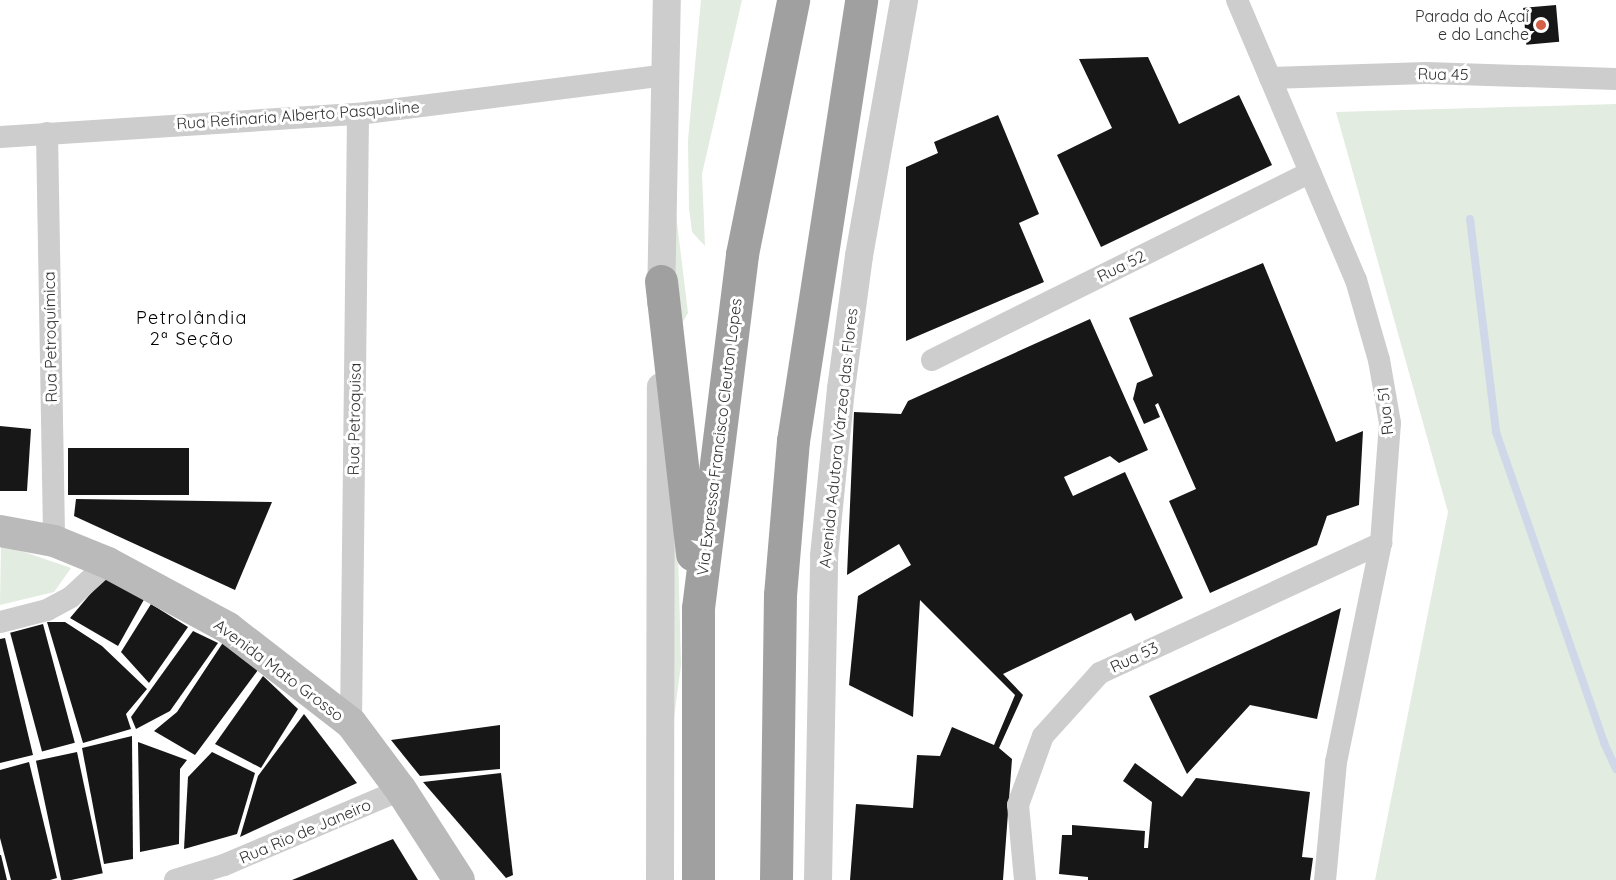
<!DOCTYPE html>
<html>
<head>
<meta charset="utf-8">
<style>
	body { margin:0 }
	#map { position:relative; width:1616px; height:880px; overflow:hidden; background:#fff; font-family:Quicksand,sans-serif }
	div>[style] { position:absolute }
	.green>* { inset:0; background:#e3ece0 }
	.stream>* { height:8px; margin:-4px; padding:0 4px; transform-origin:4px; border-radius:4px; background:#cfd8e9 }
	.building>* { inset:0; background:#171717; transform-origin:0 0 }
	.minor>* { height:22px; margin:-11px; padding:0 11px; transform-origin:11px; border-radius:11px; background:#cdcdcd }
	.tertiary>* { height:28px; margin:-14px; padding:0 14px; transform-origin:14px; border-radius:14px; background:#cdcdcd }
	.secondary>* { height:32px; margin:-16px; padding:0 16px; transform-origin:16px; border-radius:16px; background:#bababa }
	.trunk>* { height:33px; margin:-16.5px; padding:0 16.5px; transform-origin:16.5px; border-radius:16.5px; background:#a0a0a0 }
	.dots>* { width:16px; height:16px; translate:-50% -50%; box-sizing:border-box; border:3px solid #fff; border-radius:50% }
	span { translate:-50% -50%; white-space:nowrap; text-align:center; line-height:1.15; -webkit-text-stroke:6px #fff; paint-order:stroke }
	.poi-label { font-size:16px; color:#303030 }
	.right { translate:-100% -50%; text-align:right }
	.street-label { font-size:16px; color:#303030 }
	.neighbourhood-label { font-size:18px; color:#000; letter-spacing:1.5px }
</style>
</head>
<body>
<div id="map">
	<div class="green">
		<i style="clip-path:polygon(701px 0,742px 0,702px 174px,705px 246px,692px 232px,689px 208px,688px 140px)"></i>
		<i style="clip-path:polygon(1616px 104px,1616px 880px,1375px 880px,1448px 512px,1336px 112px)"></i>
		<i style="clip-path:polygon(674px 198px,688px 313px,678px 330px,668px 296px)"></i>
		<i style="clip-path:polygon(676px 472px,681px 665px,669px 756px)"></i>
		<i style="clip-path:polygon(1px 544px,71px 568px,54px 592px,0 605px)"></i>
	</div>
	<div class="stream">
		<i style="left:1470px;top:219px;width:215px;rotate:83deg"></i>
		<i style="left:1496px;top:432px;width:329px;rotate:70.8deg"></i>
		<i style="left:1604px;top:743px;width:29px;rotate:65deg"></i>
	</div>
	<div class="building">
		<i style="left:1556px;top:5px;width:37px;height:33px;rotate:85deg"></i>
		<i style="clip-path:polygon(1148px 57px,1179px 124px,1239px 95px,1272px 165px,1101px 247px,1057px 155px,1112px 128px,1079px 59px)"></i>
		<i style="clip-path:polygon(998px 115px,1039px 214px,1019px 223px,1044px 282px,906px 341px,906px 167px,938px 153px,934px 142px)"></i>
		<i style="clip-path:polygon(1263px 263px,1336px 442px,1363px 431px,1359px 505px,1327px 516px,1317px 545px,1210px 593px,1169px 501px,1196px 489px,1158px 403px,1155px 405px,1160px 417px,1144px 424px,1133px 399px,1137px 383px,1153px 376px,1129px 318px)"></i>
		<i style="clip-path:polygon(1090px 319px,1148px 450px,1119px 463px,1110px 456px,1064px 477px,1073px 496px,1125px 472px,1183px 598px,1135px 621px,1131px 613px,1003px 674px,1023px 695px,999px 748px,1012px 759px,1003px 880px,850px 880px,856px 804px,913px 808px,917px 755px,940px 756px,952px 727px,994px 745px,1015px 695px,920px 600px,913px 717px,849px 685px,858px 596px,911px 565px,899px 544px,847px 575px,854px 412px,901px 414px,908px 401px)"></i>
		<i style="clip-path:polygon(0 426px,31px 429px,27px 491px,0 491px)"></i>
		<i style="left:68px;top:448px;width:121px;height:47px"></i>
		<i style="clip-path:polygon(76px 499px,272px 502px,235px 590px,74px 516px)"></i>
		<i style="clip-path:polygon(108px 573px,146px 596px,118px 646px,70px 618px)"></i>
		<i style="clip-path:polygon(151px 604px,188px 627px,149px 683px,121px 652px)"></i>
		<i style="clip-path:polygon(1341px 608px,1317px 719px,1250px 705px,1187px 774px,1149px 696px)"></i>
		<i style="clip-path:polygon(47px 622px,65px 622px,102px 646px,147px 689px,126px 714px,131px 729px,83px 743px)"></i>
		<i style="left:43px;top:624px;width:123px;height:34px;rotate:75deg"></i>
		<i style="clip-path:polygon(193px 631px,218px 643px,170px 711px,136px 729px,131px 717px)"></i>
		<i style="clip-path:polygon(5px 638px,33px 755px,0 763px,0 639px)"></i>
		<i style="clip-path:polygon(224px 641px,258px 670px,195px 755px,154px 731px,177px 712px)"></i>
		<i style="clip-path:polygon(263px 676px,298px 709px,261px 768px,215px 744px)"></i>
		<i style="clip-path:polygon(304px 714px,357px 783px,240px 837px,258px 776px)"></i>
		<i style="clip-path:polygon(500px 725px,500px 769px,420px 776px,391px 740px)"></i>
		<i style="clip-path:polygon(132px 736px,133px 859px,104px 864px,82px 748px)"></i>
		<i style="clip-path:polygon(138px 742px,187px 760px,180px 769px,179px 844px,140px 852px)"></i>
		<i style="left:77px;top:752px;width:124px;height:42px;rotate:78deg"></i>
		<i style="clip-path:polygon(212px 752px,255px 773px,237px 834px,184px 849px,188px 777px)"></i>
		<i style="clip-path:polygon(29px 762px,57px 878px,50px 880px,11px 880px,0 838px,0 770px)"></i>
		<i style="clip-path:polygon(1135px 763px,1182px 797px,1196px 778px,1310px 792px,1302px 857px,1313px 858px,1310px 880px,1088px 880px,1088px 877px,1059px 874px,1062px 835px,1072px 835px,1072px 825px,1145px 831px,1144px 848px,1148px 848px,1152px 802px,1123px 781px)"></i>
		<i style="clip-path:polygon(501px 773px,513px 875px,506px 878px,423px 782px)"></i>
		<i style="clip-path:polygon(393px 839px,418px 880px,292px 880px)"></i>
		<i style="clip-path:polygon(0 855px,1px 855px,7px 880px,0 880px)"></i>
	</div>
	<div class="minor">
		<i style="left:1237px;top:0;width:304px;rotate:67deg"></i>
		<i style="left:1356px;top:280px;width:83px;rotate:74deg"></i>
		<i style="left:1379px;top:360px;width:64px;rotate:80.1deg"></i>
		<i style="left:1390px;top:423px;width:120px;rotate:94.3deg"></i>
		<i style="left:1381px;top:543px;width:224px;rotate:101.6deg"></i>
		<i style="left:1336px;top:762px;width:119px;rotate:95.3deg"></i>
		<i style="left:1270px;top:78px;width:156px;rotate:-1.8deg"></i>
		<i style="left:1426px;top:73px;width:190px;rotate:1.8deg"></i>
		<i style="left:47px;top:133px;width:408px;rotate:89deg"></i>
		<i style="left:0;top:137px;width:359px;rotate:-3.7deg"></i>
		<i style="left:358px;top:114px;width:310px;rotate:-7.2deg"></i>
		<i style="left:932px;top:360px;width:422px;rotate:-26.4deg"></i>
		<i style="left:0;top:622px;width:49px;rotate:-14.3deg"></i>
		<i style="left:47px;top:610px;width:27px;rotate:-28deg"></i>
		<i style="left:71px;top:597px;width:50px;rotate:-42.6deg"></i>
		<i style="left:351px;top:723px;width:609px;rotate:-89.34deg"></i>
		<i style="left:175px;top:880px;width:51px;rotate:-17deg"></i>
		<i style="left:224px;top:865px;width:192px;rotate:-23deg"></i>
		<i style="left:1025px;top:880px;width:75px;rotate:-95.3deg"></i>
		<i style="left:1018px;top:805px;width:73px;rotate:-70.1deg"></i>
		<i style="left:1043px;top:736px;width:85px;rotate:-47.9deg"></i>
		<i style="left:1100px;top:673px;width:310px;rotate:-24.8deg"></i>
	</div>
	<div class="tertiary">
		<i style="left:661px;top:302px;width:302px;rotate:-88.9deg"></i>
		<i style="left:660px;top:880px;width:493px;rotate:-89.9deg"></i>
		<i style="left:818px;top:880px;width:324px;rotate:-88.9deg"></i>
		<i style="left:824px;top:556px;width:168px;rotate:-84.2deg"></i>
		<i style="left:841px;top:389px;width:134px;rotate:-82.3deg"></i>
		<i style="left:859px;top:256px;width:260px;rotate:-80deg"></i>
	</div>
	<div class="secondary">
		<i style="left:0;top:531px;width:55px;rotate:10.5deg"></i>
		<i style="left:54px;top:541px;width:58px;rotate:22.2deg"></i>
		<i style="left:108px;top:563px;width:136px;rotate:28.4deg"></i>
		<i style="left:228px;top:628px;width:155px;rotate:37.7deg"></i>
		<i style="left:351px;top:723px;width:84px;rotate:53.3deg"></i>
		<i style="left:401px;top:790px;width:107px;rotate:57.2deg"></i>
	</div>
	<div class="trunk">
		<i style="left:661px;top:281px;width:275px;rotate:83.5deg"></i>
		<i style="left:698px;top:880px;width:272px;rotate:-90deg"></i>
		<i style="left:698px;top:608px;width:357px;rotate:-82.9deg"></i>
		<i style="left:742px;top:254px;width:259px;rotate:-78.6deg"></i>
		<i style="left:776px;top:880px;width:285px;rotate:-89.2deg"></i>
		<i style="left:780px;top:595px;width:155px;rotate:-85.2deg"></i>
		<i style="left:793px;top:441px;width:446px;rotate:-81.2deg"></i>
	</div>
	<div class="dots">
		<i style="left:1541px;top:25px;background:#d36047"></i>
	</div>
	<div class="poi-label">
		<span class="right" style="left:1529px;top:25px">Parada do Açaí<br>e do Lanche</span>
	</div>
	<div class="street-label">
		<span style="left:1443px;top:74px;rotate:1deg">Rua 45</span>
		<span style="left:298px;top:115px;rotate:-4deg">Rua Refinaria Alberto Pasqualine</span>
		<span style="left:1121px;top:266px;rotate:-26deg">Rua 52</span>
		<span style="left:50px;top:337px;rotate:-91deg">Rua Petroquímica</span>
		<span style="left:1385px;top:411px;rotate:-96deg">Rua 51</span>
		<span style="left:354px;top:419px;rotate:-89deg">Rua Petroquisa</span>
		<span style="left:719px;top:437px;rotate:-83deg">Via Expressa Francisco Cleuton Lopes</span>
		<span style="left:838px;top:438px;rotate:-84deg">Avenida Adutora Várzea das Flores</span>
		<span style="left:1134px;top:657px;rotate:-25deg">Rua 53</span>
		<span style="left:279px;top:670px;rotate:37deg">Avenida Mato Grosso</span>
		<span style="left:305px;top:831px;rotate:-23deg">Rua Rio de Janeiro</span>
	</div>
	<div class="neighbourhood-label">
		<span style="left:192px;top:329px">Petrolândia<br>2ª Seção</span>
	</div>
</div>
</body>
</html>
